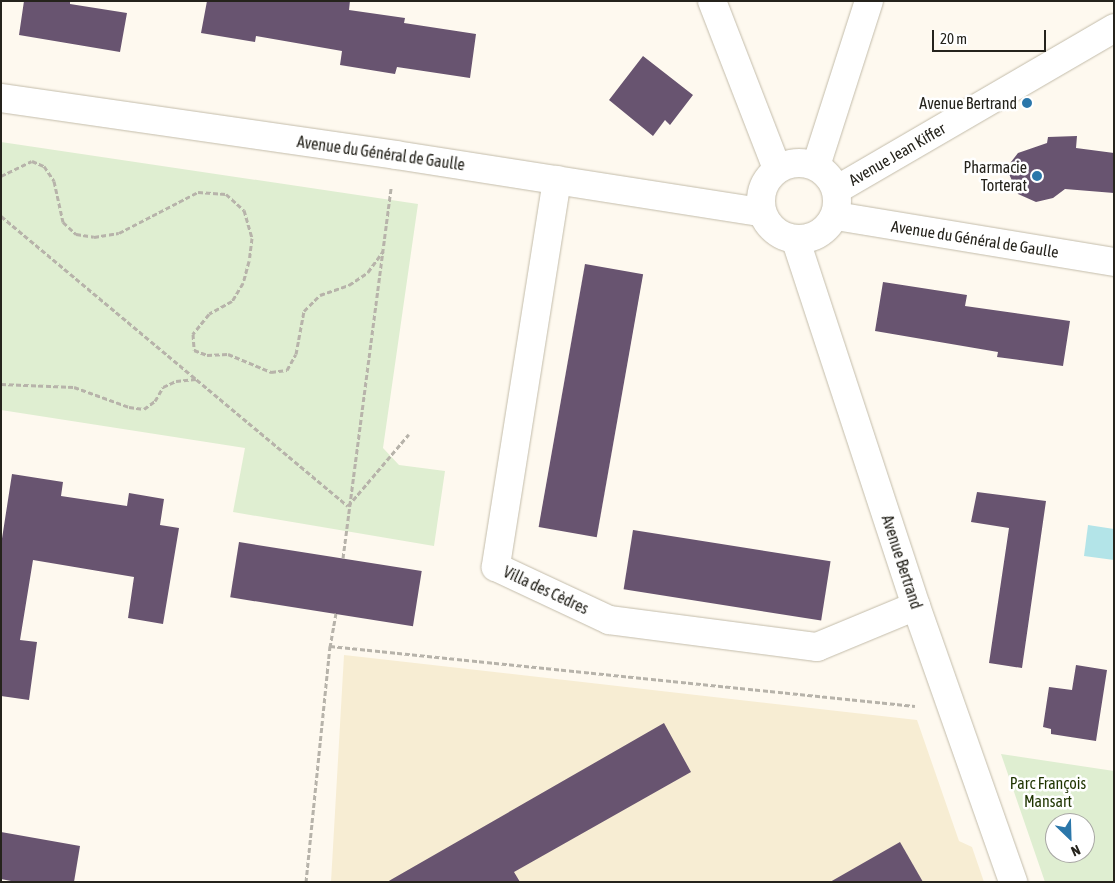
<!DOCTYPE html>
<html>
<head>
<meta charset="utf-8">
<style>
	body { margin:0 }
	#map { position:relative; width:1115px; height:883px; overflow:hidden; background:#fef9ef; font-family:"Asap Condensed",sans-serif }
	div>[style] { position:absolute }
	.built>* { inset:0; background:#f7edd3 }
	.green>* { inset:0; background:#dfeed1 }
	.water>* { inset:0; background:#b3e4e8 }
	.building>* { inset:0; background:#685470; transform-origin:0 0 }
	.path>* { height:3px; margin-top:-1.5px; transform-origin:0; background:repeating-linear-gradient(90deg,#b7b3aa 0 5px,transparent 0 7.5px) }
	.roads { filter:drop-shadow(0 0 1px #c3bcaa) drop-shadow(0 0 1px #c3bcaa) }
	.minor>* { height:28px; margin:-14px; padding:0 14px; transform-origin:14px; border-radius:14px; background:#fff }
	.minor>.ring { margin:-14px; padding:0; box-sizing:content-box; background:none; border:28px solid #fff; border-radius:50% }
	.dots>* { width:14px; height:14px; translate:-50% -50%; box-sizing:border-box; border:2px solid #fff; border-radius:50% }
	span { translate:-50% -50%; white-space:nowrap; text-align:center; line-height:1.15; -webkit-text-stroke:5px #fff; paint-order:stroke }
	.poi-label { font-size:16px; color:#25231c }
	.right { translate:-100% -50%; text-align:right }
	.street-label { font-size:16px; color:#25231c }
	.park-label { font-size:16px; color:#1f3400 }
	.frame { position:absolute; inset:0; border:2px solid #25231c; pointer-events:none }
	.north { position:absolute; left:1045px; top:813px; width:50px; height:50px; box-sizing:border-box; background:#fff; border:1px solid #a8a7a4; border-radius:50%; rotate:156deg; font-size:14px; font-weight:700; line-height:20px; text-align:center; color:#25231c }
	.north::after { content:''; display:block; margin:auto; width:18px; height:22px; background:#2b77aa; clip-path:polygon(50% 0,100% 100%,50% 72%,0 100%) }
	.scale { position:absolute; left:932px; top:30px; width:114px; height:22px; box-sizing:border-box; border:2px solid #25231c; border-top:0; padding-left:6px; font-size:15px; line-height:18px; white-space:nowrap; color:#25231c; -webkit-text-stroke:4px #fff; paint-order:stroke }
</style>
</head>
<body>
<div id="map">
	<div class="built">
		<i style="clip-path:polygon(344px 655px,917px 720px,959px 841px,972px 847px,984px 882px,331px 882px)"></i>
	</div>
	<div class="green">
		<i style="clip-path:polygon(1px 142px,418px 204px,383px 448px,399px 465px,445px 471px,434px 546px,233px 512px,245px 448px,1px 410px)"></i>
		<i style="clip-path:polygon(evenodd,1001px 754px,1114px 771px,1114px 882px,1045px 882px,1001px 754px,1055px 823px,1085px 823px,1085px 853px,1055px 853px,1055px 823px)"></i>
	</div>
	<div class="water">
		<i style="clip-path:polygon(1088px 525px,1114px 529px,1114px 560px,1084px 556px)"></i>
	</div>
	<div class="building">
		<i style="clip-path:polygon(24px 1px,70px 1px,70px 4px,127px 13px,120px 52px,19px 35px)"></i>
		<i style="clip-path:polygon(207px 1px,350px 1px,349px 10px,405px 18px,404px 23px,476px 34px,470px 78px,397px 67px,395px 74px,340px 65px,342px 51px,256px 36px,255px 42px,201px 33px)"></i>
		<i style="clip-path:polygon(643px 56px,693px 95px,670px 125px,665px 120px,653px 136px,609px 100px)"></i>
		<i style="clip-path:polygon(1077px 136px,1076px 148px,1114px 153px,1114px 193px,1065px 189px,1053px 198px,1036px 202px,1018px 194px,1009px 174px,1011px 162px,1018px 153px,1047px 143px,1048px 137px)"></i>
		<i style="left:585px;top:264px;width:59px;height:267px;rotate:10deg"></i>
		<i style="clip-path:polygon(883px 282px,967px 295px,965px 306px,1070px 321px,1063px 366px,997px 357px,998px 352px,875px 331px)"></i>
		<i style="clip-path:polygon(12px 474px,63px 482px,61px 496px,127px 506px,129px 493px,164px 499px,160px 525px,179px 528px,163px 624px,128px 618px,134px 577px,33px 560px,20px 640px,37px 642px,29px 700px,1px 696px,1px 545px)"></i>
		<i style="clip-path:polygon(977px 492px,1046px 501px,1022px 668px,989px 663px,1009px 528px,971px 522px)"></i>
		<i style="left:633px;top:530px;width:200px;height:60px;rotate:9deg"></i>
		<i style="left:239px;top:542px;width:185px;height:56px;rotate:9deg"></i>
		<i style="clip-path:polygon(1076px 665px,1107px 670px,1096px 741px,1051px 734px,1051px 729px,1043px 727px,1049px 687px,1072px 690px)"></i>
		<i style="clip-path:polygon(664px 723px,691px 772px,514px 872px,520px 882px,387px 882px)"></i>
		<i style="clip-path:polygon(1px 832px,80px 846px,74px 882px,16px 882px,1px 879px)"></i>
		<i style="clip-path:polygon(900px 842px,923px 882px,830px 882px)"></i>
	</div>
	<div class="path">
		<i style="left:1px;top:176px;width:34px;rotate:-26deg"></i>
		<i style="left:32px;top:161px;width:13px;rotate:23deg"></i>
		<i style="left:44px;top:166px;width:18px;rotate:56deg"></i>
		<i style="left:54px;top:181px;width:42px;rotate:77.6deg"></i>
		<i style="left:63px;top:222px;width:18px;rotate:43deg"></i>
		<i style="left:76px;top:234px;width:18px;rotate:9deg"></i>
		<i style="left:94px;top:237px;width:25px;rotate:-9deg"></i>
		<i style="left:119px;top:233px;width:89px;rotate:-27.4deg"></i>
		<i style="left:198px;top:192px;width:28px;rotate:4deg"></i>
		<i style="left:226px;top:194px;width:24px;rotate:42deg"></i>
		<i style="left:244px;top:210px;width:29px;rotate:74deg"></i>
		<i style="left:252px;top:238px;width:23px;rotate:97deg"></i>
		<i style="left:249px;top:261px;width:23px;rotate:105deg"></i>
		<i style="left:243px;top:283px;width:21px;rotate:121deg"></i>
		<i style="left:232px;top:301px;width:26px;rotate:151deg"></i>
		<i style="left:209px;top:314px;width:26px;rotate:129deg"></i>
		<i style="left:193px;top:334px;width:16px;rotate:86deg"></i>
		<i style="left:194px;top:350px;width:14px;rotate:21deg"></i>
		<i style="left:207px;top:355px;width:21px;rotate:-3deg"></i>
		<i style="left:228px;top:354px;width:47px;rotate:22.7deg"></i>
		<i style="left:271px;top:372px;width:16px;rotate:-7deg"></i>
		<i style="left:287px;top:370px;width:18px;rotate:-61deg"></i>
		<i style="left:296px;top:354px;width:44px;rotate:-79.5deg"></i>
		<i style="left:304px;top:311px;width:23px;rotate:-45deg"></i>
		<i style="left:320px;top:295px;width:31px;rotate:-19deg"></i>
		<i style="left:349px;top:285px;width:23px;rotate:-34deg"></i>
		<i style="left:368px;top:272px;width:26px;rotate:-54deg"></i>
		<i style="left:1px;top:216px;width:452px;rotate:39.9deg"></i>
		<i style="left:348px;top:506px;width:94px;rotate:-49.7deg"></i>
		<i style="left:1px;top:384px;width:73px;rotate:2.4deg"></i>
		<i style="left:74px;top:387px;width:59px;rotate:20deg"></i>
		<i style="left:129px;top:407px;width:15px;rotate:8deg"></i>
		<i style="left:144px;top:409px;width:14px;rotate:-36deg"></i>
		<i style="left:155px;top:401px;width:16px;rotate:-60deg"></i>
		<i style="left:163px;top:387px;width:14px;rotate:-25deg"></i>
		<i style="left:176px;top:381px;width:20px;rotate:-6deg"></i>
		<i style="left:343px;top:558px;width:374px;rotate:-82.6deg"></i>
		<i style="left:336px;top:613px;width:34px;rotate:100deg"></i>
		<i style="left:330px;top:646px;width:588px;rotate:5.86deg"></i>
		<i style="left:306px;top:882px;width:237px;rotate:-84.2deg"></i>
	</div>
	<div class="roads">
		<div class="minor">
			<i style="left:712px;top:1px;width:180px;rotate:68.8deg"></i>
			<i style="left:1px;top:98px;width:399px;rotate:8.2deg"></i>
			<i style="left:396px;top:155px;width:369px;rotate:8.9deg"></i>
			<i class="ring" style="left:761px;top:163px;width:48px;height:48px"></i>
			<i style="left:816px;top:166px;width:173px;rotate:-72.2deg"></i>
			<i style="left:557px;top:180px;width:392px;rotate:99deg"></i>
			<i style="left:496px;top:567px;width:125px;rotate:25.1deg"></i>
			<i style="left:609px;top:620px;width:210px;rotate:7.4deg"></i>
			<i style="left:817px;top:647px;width:107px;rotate:-22.5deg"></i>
			<i style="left:836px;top:190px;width:322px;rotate:-30.2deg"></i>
			<i style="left:836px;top:216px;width:282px;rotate:9.4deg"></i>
			<i style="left:796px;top:241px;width:384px;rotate:71.8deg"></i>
			<i style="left:916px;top:606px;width:293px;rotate:70.6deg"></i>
		</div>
	</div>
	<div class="dots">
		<i style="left:1027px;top:103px;background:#2b77aa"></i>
		<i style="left:1037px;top:176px;background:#2b77aa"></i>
	</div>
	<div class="poi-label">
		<span class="right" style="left:1017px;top:103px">Avenue Bertrand</span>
		<span class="right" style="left:1027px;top:176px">Pharmacie<br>Torterat</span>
	</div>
	<div class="street-label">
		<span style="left:381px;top:153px;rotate:8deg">Avenue du Général de Gaulle</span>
		<span style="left:897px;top:154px;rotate:-30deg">Avenue Jean Kiffer</span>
		<span style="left:975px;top:239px;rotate:9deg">Avenue du Général de Gaulle</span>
		<span style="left:902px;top:562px;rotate:72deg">Avenue Bertrand</span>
		<span style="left:546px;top:590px;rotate:25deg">Villa des Cèdres</span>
	</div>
	<div class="park-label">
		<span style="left:1048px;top:792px">Parc François<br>Mansart</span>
	</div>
	<div class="frame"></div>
	<div class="north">N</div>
	<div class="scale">20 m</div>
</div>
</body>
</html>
